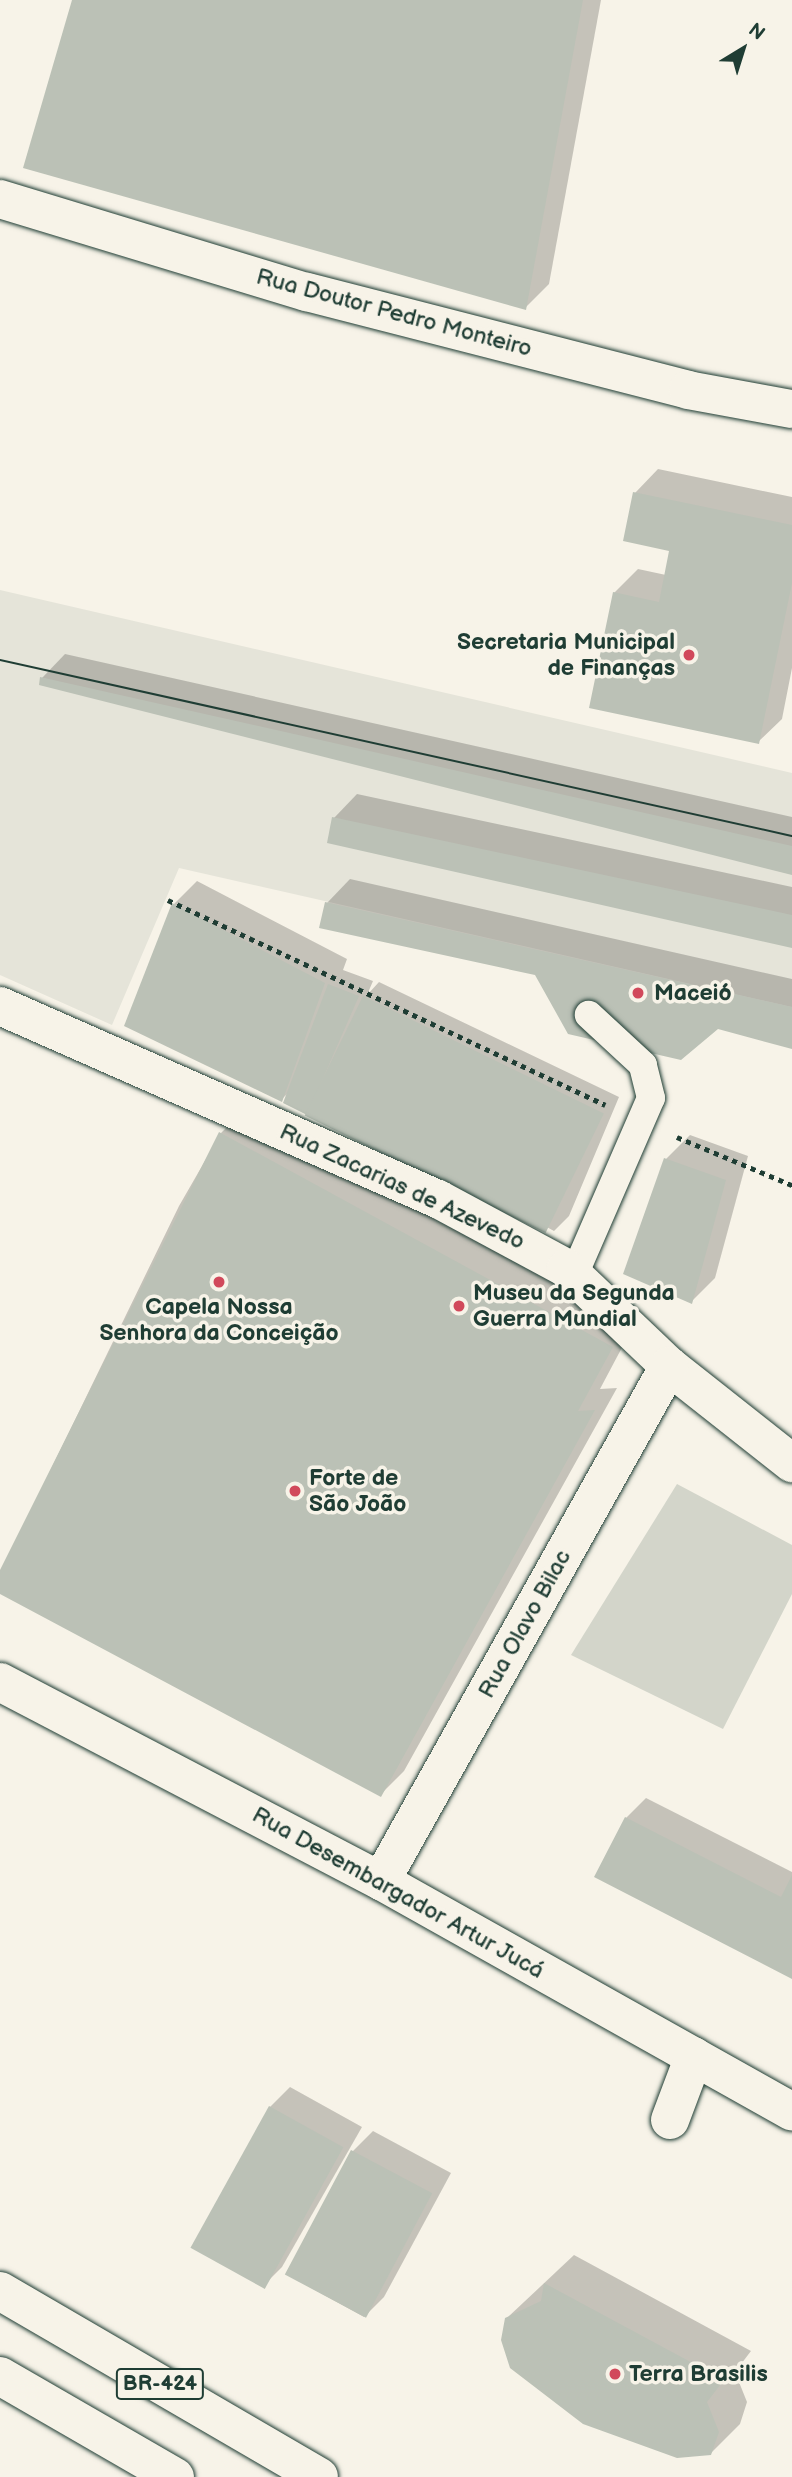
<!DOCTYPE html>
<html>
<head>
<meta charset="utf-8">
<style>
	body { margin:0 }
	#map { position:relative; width:792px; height:2477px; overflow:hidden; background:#f7f3e8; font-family:"Balsamiq Sans",sans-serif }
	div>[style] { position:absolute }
	.built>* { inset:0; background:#e5e4d9 }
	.green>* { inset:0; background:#d3d5ca }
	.shadow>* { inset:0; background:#0003 }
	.building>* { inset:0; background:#bbc1b6; transform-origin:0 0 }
	.path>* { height:4.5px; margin-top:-2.25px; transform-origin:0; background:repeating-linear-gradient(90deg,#1f3d34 0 5px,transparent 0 10px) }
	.roads { filter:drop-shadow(0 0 2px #1f3d34) drop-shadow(0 0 2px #1f3d34) }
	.lane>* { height:28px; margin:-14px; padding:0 14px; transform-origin:14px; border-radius:14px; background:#f7f3e8 }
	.street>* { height:38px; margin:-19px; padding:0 19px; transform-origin:19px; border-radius:19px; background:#f7f3e8 }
	.secondary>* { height:38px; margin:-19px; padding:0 19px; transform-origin:19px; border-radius:19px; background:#f7f3e8 }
	.highway>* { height:38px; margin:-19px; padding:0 19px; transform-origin:19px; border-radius:19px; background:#f7f3e8 }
	.tram>* { height:2px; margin:-1px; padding:0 1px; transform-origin:1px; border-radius:1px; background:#1f3d34 }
	.dots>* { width:19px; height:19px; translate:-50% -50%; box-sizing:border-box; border:4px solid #f7f3e8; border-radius:50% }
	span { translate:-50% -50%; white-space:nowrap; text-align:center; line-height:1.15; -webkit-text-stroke:7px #f7f3e8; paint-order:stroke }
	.shield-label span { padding:2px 5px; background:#f7f3e8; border:2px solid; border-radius:5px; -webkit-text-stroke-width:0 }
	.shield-label { font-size:21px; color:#1f3d34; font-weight:700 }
	.street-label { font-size:23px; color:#1f3d34 }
	.poi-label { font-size:23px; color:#1f3d34; font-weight:700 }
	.right { translate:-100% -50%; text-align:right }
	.left { translate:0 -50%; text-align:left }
	.north { position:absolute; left:708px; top:14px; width:70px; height:70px; -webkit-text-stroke:5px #f7f3e8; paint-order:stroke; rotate:38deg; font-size:19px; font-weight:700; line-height:28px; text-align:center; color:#1f3d34 }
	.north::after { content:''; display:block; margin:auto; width:24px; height:32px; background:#1f3d34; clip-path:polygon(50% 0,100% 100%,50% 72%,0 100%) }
</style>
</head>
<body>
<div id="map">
	<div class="built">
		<i style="clip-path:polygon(0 590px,792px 773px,792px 1007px,179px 868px,112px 1025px,0 975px)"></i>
	</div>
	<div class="green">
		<i style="clip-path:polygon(677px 1484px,792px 1545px,792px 1594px,723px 1729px,571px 1655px)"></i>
	</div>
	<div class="shadow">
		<i style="clip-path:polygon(74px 0,601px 0,549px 284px,525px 308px)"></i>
		<i style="clip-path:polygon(658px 469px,792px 497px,792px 668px,782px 719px,758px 742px,614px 593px,638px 569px,666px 575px,671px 550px,635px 493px)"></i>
		<i style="clip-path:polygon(65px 654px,792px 817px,792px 873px,42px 678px)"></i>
		<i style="clip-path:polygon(357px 794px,792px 887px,792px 946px,334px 818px)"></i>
		<i style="clip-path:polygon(350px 879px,792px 979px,792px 1047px,536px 974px,327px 903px)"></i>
		<i style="clip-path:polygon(197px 881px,347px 959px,343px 970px,373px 981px,367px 995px,379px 982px,619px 1097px,569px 1216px,554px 1231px,318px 1101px,307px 1112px,289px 1092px,281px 1100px,174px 904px)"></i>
		<i style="clip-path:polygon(244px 1110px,635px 1323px,600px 1389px,617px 1388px,404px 1771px,381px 1794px,0 1592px,0 1574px,179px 1206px,221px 1133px)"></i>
		<i style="clip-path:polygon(690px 1135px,748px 1156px,715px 1278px,691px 1302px,625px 1273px,666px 1159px)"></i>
		<i style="clip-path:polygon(646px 1798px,792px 1872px,792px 1977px,626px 1818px)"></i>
		<i style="clip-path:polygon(290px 2087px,362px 2127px,282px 2267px,262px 2287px,270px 2107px)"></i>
		<i style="clip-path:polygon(373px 2131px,451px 2173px,384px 2297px,364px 2317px,286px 2274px,353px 2151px)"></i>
		<i style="clip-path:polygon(574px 2255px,751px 2351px,735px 2372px,747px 2402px,740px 2424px,711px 2453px,506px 2319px)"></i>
	</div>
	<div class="building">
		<i style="clip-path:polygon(72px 0,583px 0,526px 310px,23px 168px)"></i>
		<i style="clip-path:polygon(633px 492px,792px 525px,792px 583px,759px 744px,589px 708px,613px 592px,659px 602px,669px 551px,623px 541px)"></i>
		<i style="clip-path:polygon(40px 677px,792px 846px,792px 875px,39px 685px)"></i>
		<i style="clip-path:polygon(332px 817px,792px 915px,792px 948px,327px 843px)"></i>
		<i style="clip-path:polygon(325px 902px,792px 1007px,792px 1049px,718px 1029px,681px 1060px,568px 1034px,535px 975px,319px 928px)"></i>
		<i style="clip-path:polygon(172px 903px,325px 983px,282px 1102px,124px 1026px)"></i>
		<i style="clip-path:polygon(328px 984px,359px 996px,307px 1115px,283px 1103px)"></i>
		<i style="left:363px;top:996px;width:268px;height:133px;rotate:26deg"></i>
		<i style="clip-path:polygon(219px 1132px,613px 1347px,578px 1411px,595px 1410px,381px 1797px,0 1594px,0 1570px)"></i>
		<i style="clip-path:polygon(664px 1158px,726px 1180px,692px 1304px,623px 1274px)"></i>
		<i style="clip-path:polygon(625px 1817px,781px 1897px,792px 1875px,792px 1979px,594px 1877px)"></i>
		<i style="left:269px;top:2106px;width:85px;height:162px;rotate:29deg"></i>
		<i style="left:351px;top:2150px;width:92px;height:141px;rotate:28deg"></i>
		<i style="clip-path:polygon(544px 2283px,724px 2380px,707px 2402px,719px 2432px,711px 2455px,677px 2458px,583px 2424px,510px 2368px,501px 2340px,505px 2318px,541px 2301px)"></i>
	</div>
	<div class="path">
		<i style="left:168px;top:900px;width:483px;rotate:25.1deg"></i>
		<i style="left:677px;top:1137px;width:125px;rotate:22.7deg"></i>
	</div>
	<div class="roads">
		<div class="lane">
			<i style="left:574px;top:1275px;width:193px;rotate:-66.5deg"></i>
			<i style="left:651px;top:1098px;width:34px;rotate:-104deg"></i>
			<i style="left:643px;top:1065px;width:74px;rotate:-137.2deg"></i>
		</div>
		<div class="street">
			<i style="left:0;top:1006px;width:479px;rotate:23.8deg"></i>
			<i style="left:438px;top:1199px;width:145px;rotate:28.3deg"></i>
			<i style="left:566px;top:1268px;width:142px;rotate:43.6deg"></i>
			<i style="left:669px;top:1366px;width:157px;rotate:38.3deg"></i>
			<i style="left:0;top:1682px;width:430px;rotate:27.6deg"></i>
			<i style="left:381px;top:1881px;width:471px;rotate:29.3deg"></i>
			<i style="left:381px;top:1881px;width:590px;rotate:-60.79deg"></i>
			<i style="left:670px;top:2120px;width:68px;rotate:-69.4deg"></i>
		</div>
		<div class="secondary">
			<i style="left:0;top:199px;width:321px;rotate:16.9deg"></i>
			<i style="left:307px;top:292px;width:393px;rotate:14.4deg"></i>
			<i style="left:688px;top:390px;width:106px;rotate:10.4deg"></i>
		</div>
		<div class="highway">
			<i style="left:0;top:2291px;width:369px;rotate:30.2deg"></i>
			<i style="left:0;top:2376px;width:202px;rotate:30deg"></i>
		</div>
	</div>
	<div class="tram">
		<i style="left:0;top:660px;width:811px;rotate:12.53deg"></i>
	</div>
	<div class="dots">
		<i style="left:689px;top:655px;background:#d1495b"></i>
		<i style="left:638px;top:993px;background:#d1495b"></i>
		<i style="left:219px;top:1282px;background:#d1495b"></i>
		<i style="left:459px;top:1306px;background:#d1495b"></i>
		<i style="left:295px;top:1491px;background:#d1495b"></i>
		<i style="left:615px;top:2374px;background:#d1495b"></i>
	</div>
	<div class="shield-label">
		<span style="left:160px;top:2384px">BR-424</span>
	</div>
	<div class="street-label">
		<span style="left:394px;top:313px;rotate:15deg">Rua Doutor Pedro Monteiro</span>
		<span style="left:402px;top:1187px;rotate:25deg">Rua Zacarias de Azevedo</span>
		<span style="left:525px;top:1624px;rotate:-61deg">Rua Olavo Bilac</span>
		<span style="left:398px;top:1893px;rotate:29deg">Rua Desembargador Artur Jucá</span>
	</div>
	<div class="poi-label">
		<span class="right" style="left:675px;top:655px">Secretaria Municipal<br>de Finanças</span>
		<span class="left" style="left:654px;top:993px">Maceió</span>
		<span class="left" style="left:473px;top:1306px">Museu da Segunda<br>Guerra Mundial</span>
		<span style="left:219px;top:1320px">Capela Nossa<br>Senhora da Conceição</span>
		<span class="left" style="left:309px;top:1491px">Forte de<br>São João</span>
		<span class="left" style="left:629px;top:2374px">Terra Brasilis</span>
	</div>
	<div class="north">N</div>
</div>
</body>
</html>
